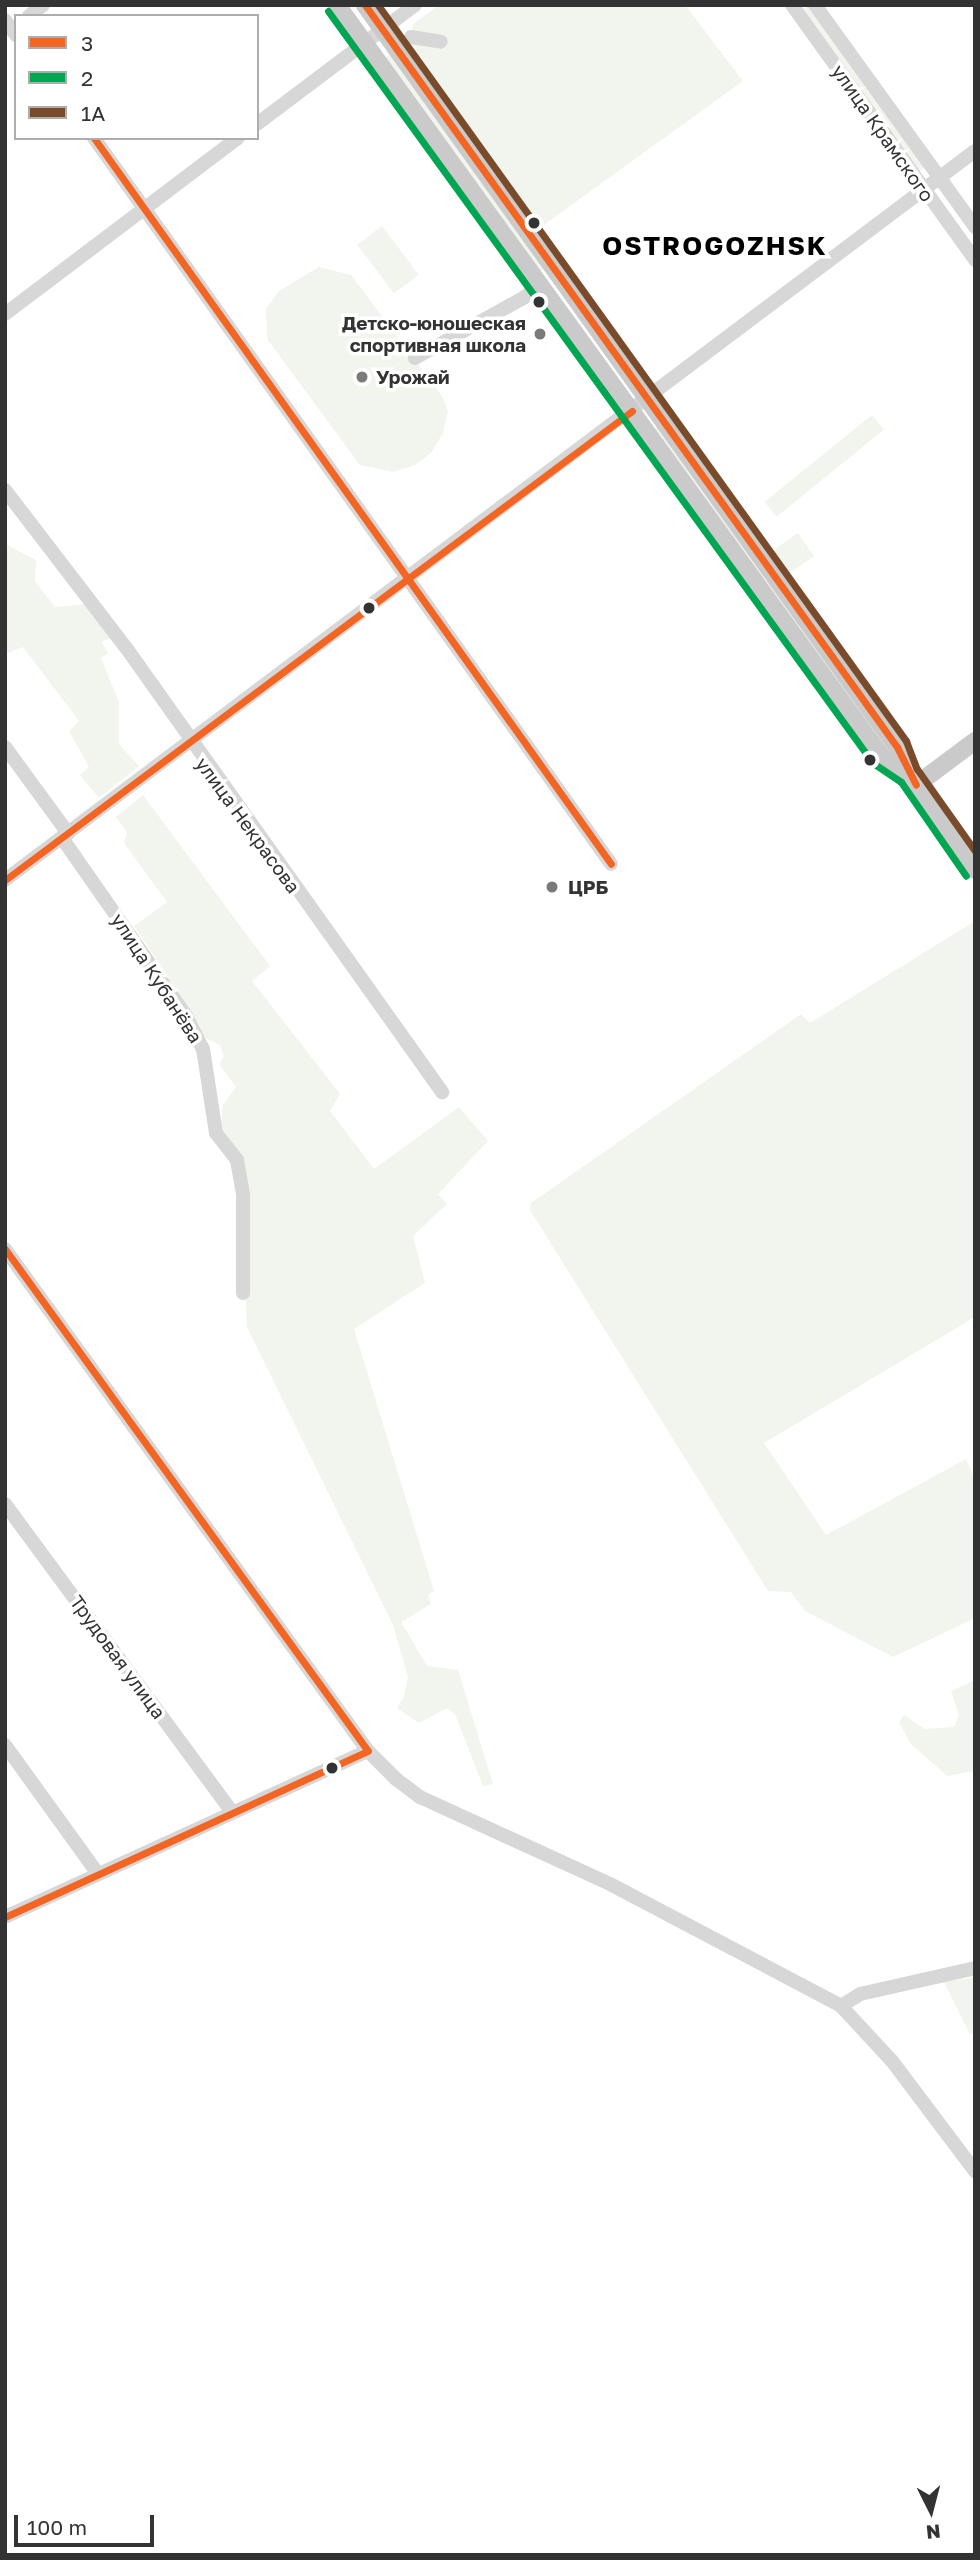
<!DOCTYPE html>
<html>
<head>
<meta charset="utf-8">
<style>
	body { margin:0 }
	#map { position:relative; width:980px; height:2560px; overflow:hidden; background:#fff; font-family:"Golos Text",sans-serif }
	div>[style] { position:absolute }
	.green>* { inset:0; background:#f1f5ed; transform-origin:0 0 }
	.minor>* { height:14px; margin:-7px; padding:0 7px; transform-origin:7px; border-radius:7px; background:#d7d7d7 }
	.major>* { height:18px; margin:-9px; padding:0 9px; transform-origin:9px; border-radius:9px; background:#cacaca }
	.bus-1>* { height:7px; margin:-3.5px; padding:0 3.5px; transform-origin:3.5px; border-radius:3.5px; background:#f26522 }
	.bus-2>* { height:7px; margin:-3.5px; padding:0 3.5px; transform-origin:3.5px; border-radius:3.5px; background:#00a651 }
	.bus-3>* { height:7px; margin:-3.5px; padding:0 3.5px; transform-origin:3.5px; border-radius:3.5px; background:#7a4b2a }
	.dots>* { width:19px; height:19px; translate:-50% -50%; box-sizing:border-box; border:4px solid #fff; border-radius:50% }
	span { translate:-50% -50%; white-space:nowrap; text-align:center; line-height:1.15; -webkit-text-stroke:7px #fff; paint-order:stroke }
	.street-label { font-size:19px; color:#333 }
	.poi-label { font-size:19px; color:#333; font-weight:700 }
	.right { translate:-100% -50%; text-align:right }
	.left { translate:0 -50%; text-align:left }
	.district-label { font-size:26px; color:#000; font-weight:700; letter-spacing:2px }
	.frame { position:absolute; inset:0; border:7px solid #333; pointer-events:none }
	.legend { position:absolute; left:14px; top:14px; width:245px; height:126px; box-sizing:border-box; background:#fff; border:2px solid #adadad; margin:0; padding:9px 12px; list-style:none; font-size:21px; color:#333 }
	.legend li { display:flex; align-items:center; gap:14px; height:35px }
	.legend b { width:35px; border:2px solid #adadad }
	.north { position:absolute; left:896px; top:2476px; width:70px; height:70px; -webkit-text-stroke:5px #fff; paint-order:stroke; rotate:174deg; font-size:19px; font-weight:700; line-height:28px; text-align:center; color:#333 }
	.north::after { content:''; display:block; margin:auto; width:24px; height:32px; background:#333; clip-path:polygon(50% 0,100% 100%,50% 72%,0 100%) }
	.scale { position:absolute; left:14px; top:2515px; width:140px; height:32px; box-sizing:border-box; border:4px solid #333; border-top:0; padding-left:9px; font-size:21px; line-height:24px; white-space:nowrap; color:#333; -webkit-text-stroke:5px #fff; paint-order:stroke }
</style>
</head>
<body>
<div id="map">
	<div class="green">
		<i style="clip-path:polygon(439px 5px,685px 5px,743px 81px,541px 227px,410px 49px,413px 24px)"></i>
		<i style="left:808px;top:5px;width:200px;height:10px;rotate:54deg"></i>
		<i style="left:392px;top:53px;width:264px;height:11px;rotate:54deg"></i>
		<i style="left:382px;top:226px;width:61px;height:31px;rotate:53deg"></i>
		<i style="clip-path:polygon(319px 267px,351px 275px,442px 396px,448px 411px,443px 433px,431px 453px,415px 465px,393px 472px,360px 465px,267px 339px,266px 309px,279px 291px)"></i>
		<i style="left:872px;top:415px;width:19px;height:138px;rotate:51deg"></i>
		<i style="clip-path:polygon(660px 425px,878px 729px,872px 734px,652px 431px)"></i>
		<i style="left:798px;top:533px;width:28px;height:31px;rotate:55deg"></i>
		<i style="clip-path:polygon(5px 544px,36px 560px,35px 581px,55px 607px,87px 604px,112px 637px,102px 642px,108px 653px,101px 658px,119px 702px,119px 744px,139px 766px,99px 798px,80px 775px,89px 767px,69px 731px,79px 721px,23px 647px,5px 654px)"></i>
		<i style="clip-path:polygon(143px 795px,270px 966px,252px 981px,340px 1094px,330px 1111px,374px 1169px,459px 1107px,488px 1141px,438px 1194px,447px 1204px,413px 1236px,425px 1283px,354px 1329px,434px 1591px,428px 1595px,431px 1604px,401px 1622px,427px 1666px,458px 1670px,493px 1784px,483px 1786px,455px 1714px,447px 1708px,419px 1723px,397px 1708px,404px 1697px,408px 1677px,393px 1625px,247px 1327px,241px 1157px,221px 1126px,223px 1105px,236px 1087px,219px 1064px,224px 1057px,220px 1045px,202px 1037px,193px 1014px,134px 926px,167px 902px,124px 843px,127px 832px,116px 817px)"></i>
		<i style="clip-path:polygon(975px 921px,975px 1317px,764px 1443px,826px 1535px,966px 1459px,975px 1480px,975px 1618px,893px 1657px,805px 1611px,791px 1592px,768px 1591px,530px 1210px,531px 1203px,801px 1014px,810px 1023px)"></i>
		<i style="clip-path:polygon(975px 1680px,975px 1771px,947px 1776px,910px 1743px,899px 1722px,904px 1715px,925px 1729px,954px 1727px,959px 1715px,951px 1691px)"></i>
		<i style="clip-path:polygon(975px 1977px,975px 2033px,970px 2034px,944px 1982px)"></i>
	</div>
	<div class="minor">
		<i style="left:792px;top:5px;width:314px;rotate:54.3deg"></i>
		<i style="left:815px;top:5px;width:274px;rotate:54.2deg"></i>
		<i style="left:29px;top:16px;width:18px;rotate:-38deg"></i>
		<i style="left:5px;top:20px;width:19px;rotate:54deg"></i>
		<i style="left:411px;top:37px;width:30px;rotate:9deg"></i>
		<i style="left:257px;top:124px;width:198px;rotate:-37deg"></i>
		<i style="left:94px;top:138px;width:891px;rotate:54.54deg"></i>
		<i style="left:5px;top:314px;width:292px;rotate:-37.1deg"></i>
		<i style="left:415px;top:358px;width:126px;rotate:-29deg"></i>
		<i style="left:525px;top:297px;width:19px;rotate:-43deg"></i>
		<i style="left:5px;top:490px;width:200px;rotate:52.5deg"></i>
		<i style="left:127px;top:649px;width:544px;rotate:54.58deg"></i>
		<i style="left:5px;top:747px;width:107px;rotate:53.8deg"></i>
		<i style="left:62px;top:838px;width:217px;rotate:55.1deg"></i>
		<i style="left:186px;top:1016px;width:37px;rotate:63deg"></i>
		<i style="left:203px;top:1049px;width:85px;rotate:81.2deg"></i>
		<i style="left:216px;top:1133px;width:34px;rotate:52deg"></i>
		<i style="left:237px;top:1160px;width:36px;rotate:80deg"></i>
		<i style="left:243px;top:1195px;width:98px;rotate:90deg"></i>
		<i style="left:5px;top:880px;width:1213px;rotate:-36.93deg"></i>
		<i style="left:5px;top:1249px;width:619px;rotate:54.13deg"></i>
		<i style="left:368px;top:1751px;width:40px;rotate:45deg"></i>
		<i style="left:396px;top:1779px;width:30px;rotate:37deg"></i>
		<i style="left:420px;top:1797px;width:209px;rotate:24.6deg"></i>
		<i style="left:610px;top:1884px;width:261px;rotate:27.8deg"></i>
		<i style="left:841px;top:2006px;width:75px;rotate:47.2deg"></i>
		<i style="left:892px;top:2061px;width:138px;rotate:53deg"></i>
		<i style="left:5px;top:1504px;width:381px;rotate:53.6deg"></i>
		<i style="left:5px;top:1745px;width:159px;rotate:54.2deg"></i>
		<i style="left:5px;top:1917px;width:399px;rotate:-24.6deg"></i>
		<i style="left:841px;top:2006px;width:22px;rotate:-32deg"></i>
		<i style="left:860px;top:1994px;width:118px;rotate:-12.7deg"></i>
	</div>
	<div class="major">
		<i style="left:337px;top:5px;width:929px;rotate:54.07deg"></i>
		<i style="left:882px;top:757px;width:31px;rotate:33deg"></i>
		<i style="left:365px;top:5px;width:913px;rotate:54.36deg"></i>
		<i style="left:897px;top:747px;width:29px;rotate:68deg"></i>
		<i style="left:908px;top:774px;width:117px;rotate:55.1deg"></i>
		<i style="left:916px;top:785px;width:74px;rotate:-36.7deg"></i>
	</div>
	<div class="bus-1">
		<i style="left:365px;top:5px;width:913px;rotate:54.36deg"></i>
		<i style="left:897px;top:747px;width:42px;rotate:63.4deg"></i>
		<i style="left:94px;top:138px;width:891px;rotate:54.54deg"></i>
		<i style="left:5px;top:880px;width:783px;rotate:-36.8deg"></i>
		<i style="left:5px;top:1249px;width:619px;rotate:54.13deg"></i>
		<i style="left:5px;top:1917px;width:399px;rotate:-24.6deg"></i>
	</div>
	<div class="bus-2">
		<i style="left:328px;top:11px;width:929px;rotate:54.07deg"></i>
		<i style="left:873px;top:763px;width:34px;rotate:34deg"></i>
		<i style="left:901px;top:782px;width:114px;rotate:55.3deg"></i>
	</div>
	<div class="bus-3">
		<i style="left:378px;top:5px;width:906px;rotate:54.34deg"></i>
		<i style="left:906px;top:741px;width:30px;rotate:69deg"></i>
		<i style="left:917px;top:769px;width:100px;rotate:54.7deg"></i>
	</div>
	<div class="dots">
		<i style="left:534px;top:223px;background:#333"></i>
		<i style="left:539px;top:302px;background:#333"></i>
		<i style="left:540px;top:334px;background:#7a7a7a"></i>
		<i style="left:362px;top:377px;background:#7a7a7a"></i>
		<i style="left:369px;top:608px;background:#333"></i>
		<i style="left:870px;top:760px;background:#333"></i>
		<i style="left:552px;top:887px;background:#7a7a7a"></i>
		<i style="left:332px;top:1768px;background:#333"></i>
	</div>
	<div class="street-label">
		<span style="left:883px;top:133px;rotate:55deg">улица Крамского</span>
		<span style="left:248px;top:825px;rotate:54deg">улица Некрасова</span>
		<span style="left:157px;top:978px;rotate:57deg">улица Кубанёва</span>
		<span style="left:118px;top:1657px;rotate:54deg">Трудовая улица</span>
	</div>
	<div class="poi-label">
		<span class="right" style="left:526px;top:334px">Детско-юношеская<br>спортивная школа</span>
		<span class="left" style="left:376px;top:377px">Урожай</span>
		<span class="left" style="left:568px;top:887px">ЦРБ</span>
	</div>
	<div class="district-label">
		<span style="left:715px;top:246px">OSTROGOZHSK</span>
	</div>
	<div class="frame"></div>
	<ul class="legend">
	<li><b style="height:9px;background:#f26522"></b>3</li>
	<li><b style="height:9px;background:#00a651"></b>2</li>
	<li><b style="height:9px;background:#7a4b2a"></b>1А</li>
	</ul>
	<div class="north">N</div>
	<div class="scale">100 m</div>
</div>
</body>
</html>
